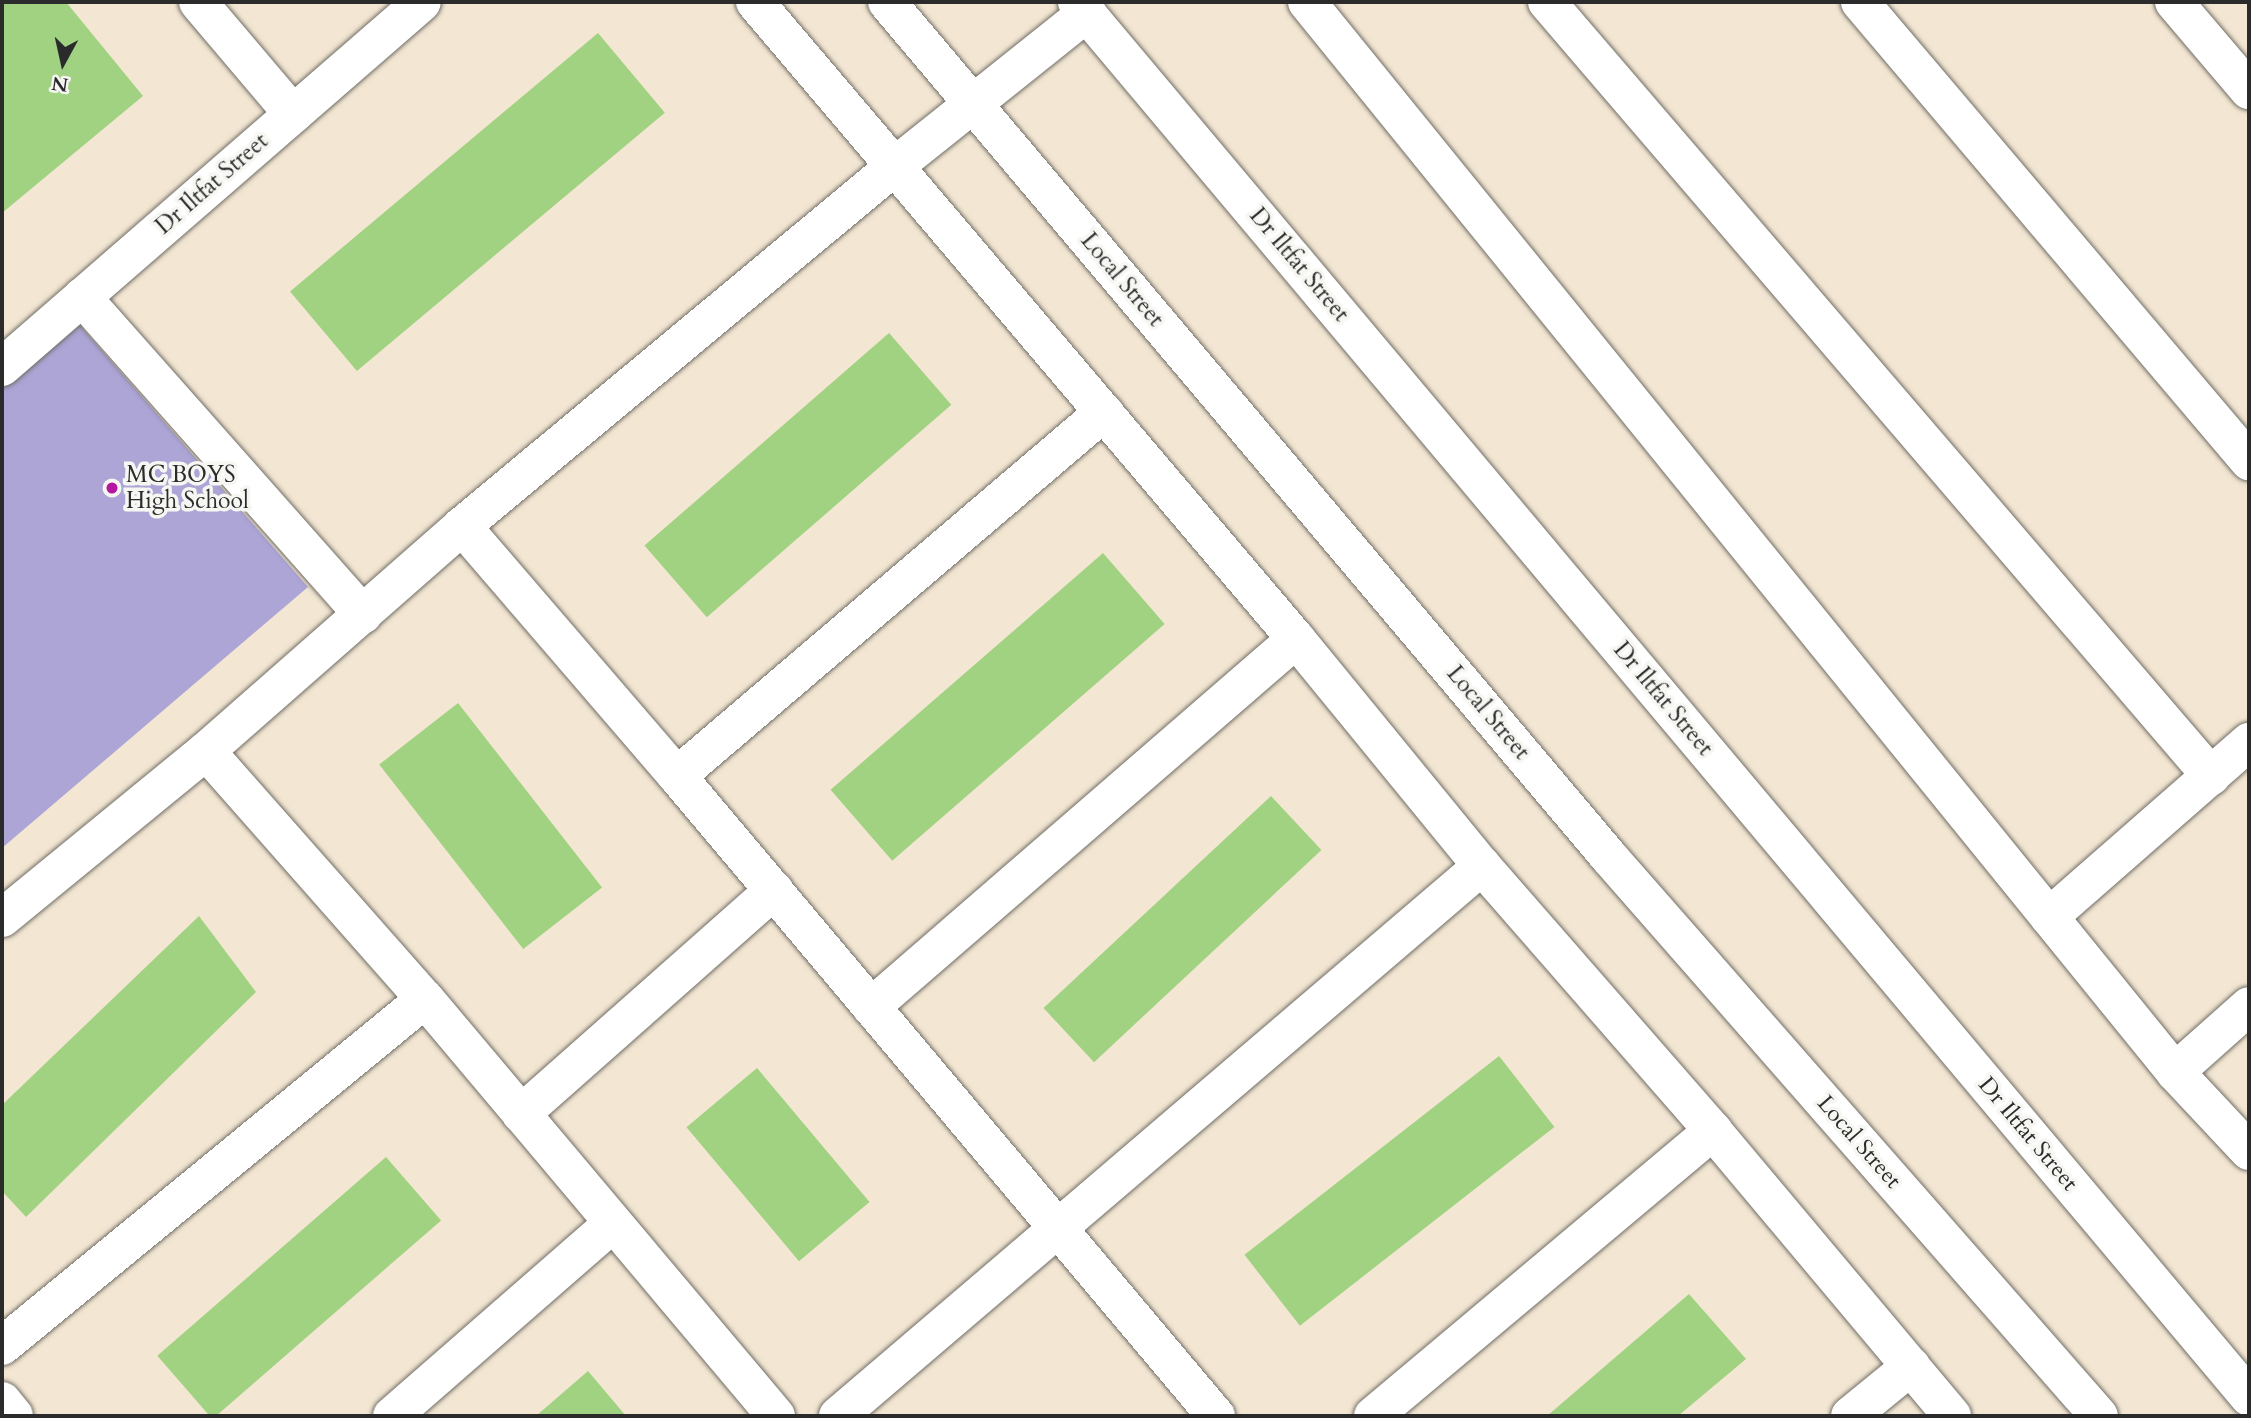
<!DOCTYPE html>
<html>
<head>
<meta charset="utf-8">
<style>
	body { margin:0 }
	#map { position:relative; width:2251px; height:1418px; overflow:hidden; background:#f3e7d3; font-family:Cardo,serif }
	div>[style] { position:absolute }
	.green>* { inset:0; background:#a0d282; transform-origin:0 0 }
	.building>* { inset:0; background:#aca5d6 }
	.roads { filter:drop-shadow(0 0 2px #716d66) drop-shadow(0 0 2px #716d66) }
	.minor>* { height:38px; margin:-19px; padding:0 19px; transform-origin:19px; border-radius:19px; background:#fff }
	.dots>* { width:19px; height:19px; translate:-50% -50%; box-sizing:border-box; border:4px solid #f6f6f2; border-radius:50% }
	span { translate:-50% -50%; white-space:nowrap; text-align:center; line-height:1.15; -webkit-text-stroke:7px #f6f6f2; paint-order:stroke }
	.street-label { font-size:23px; color:#2b2b2b }
	.poi-label { font-size:23px; color:#2b2b2b }
	.left { translate:0 -50%; text-align:left }
	.frame { position:absolute; inset:0; border:4px solid #2b2b2b; pointer-events:none }
	.north { position:absolute; left:28px; top:28px; width:70px; height:70px; -webkit-text-stroke:5px #f6f6f2; paint-order:stroke; rotate:188deg; font-size:19px; font-weight:700; line-height:28px; text-align:center; color:#2b2b2b }
	.north::after { content:''; display:block; margin:auto; width:24px; height:32px; background:#2b2b2b; clip-path:polygon(50% 0,100% 100%,50% 72%,0 100%) }
</style>
</head>
<body>
<div id="map">
	<div class="green">
		<i style="clip-path:polygon(2px 2px,66px 2px,143px 96px,2px 213px)"></i>
		<i style="left:598px;top:33px;width:104px;height:402px;rotate:50deg"></i>
		<i style="left:889px;top:333px;width:95px;height:324px;rotate:49deg"></i>
		<i style="left:1103px;top:553px;width:94px;height:361px;rotate:49deg"></i>
		<i style="left:458px;top:703px;width:234px;height:100px;rotate:52deg"></i>
		<i style="left:1271px;top:796px;width:74px;height:311px;rotate:47deg"></i>
		<i style="clip-path:polygon(199px 916px,256px 992px,26px 1217px,2px 1191px,2px 1105px)"></i>
		<i style="left:1499px;top:1056px;width:90px;height:323px;rotate:52deg"></i>
		<i style="left:757px;top:1068px;width:175px;height:92px;rotate:50deg"></i>
		<i style="left:386px;top:1157px;width:84px;height:303px;rotate:49deg"></i>
		<i style="clip-path:polygon(1689px 1294px,1746px 1359px,1678px 1416px,1547px 1416px)"></i>
		<i style="clip-path:polygon(588px 1371px,626px 1416px,536px 1416px)"></i>
	</div>
	<div class="building">
		<i style="clip-path:polygon(77px 322px,308px 587px,2px 848px,2px 389px)"></i>
	</div>
	<div class="roads">
		<div class="minor">
			<i style="left:198px;top:2px;width:147px;rotate:49.7deg"></i>
			<i style="left:755px;top:2px;width:836px;rotate:49.66deg"></i>
			<i style="left:1296px;top:639px;width:293px;rotate:50.7deg"></i>
			<i style="left:1482px;top:866px;width:352px;rotate:48.9deg"></i>
			<i style="left:1713px;top:1131px;width:372px;rotate:50deg"></i>
			<i style="left:887px;top:2px;width:1119px;rotate:49.82deg"></i>
			<i style="left:1609px;top:857px;width:743px;rotate:48.76deg"></i>
			<i style="left:1077px;top:2px;width:1822px;rotate:49.96deg"></i>
			<i style="left:1307px;top:2px;width:1378px;rotate:50.95deg"></i>
			<i style="left:2175px;top:1072px;width:108px;rotate:46.9deg"></i>
			<i style="left:1547px;top:2px;width:1020px;rotate:49.37deg"></i>
			<i style="left:1860px;top:2px;width:602px;rotate:49.72deg"></i>
			<i style="left:2174px;top:2px;width:116px;rotate:49.6deg"></i>
			<i style="left:82px;top:297px;width:424px;rotate:48.5deg"></i>
			<i style="left:2px;top:367px;width:556px;rotate:-40.99deg"></i>
			<i style="left:462px;top:526px;width:330px;rotate:49.3deg"></i>
			<i style="left:677px;top:776px;width:837px;rotate:49.9deg"></i>
			<i style="left:206px;top:751px;width:331px;rotate:48.6deg"></i>
			<i style="left:425px;top:999px;width:545px;rotate:49.91deg"></i>
			<i style="left:677px;top:776px;width:561px;rotate:-40.45deg"></i>
			<i style="left:2049px;top:917px;width:266px;rotate:-41.2deg"></i>
			<i style="left:2px;top:918px;width:264px;rotate:-39.3deg"></i>
			<i style="left:206px;top:751px;width:341px;rotate:-41.3deg"></i>
			<i style="left:462px;top:526px;width:563px;rotate:-39.74deg"></i>
			<i style="left:895px;top:166px;width:246px;rotate:-38.6deg"></i>
			<i style="left:871px;top:1007px;width:562px;rotate:-40.89deg"></i>
			<i style="left:2175px;top:1072px;width:99px;rotate:-41.7deg"></i>
			<i style="left:521px;top:1114px;width:338px;rotate:-41.5deg"></i>
			<i style="left:2px;top:1346px;width:547px;rotate:-39.36deg"></i>
			<i style="left:2px;top:1401px;width:19px;rotate:51deg"></i>
			<i style="left:392px;top:1416px;width:292px;rotate:-41.1deg"></i>
			<i style="left:838px;top:1416px;width:847px;rotate:-40.5deg"></i>
			<i style="left:1373px;top:1416px;width:444px;rotate:-40deg"></i>
			<i style="left:1850px;top:1416px;width:79px;rotate:-39.3deg"></i>
		</div>
	</div>
	<div class="dots">
		<i style="left:112px;top:488px;background:#b5179e"></i>
	</div>
	<div class="street-label">
		<span style="left:212px;top:184px;rotate:-41deg">Dr Iltfat Street</span>
		<span style="left:1299px;top:265px;rotate:50deg">Dr Iltfat Street</span>
		<span style="left:1122px;top:280px;rotate:50deg">Local Street</span>
		<span style="left:1663px;top:699px;rotate:50deg">Dr Iltfat Street</span>
		<span style="left:1488px;top:713px;rotate:50deg">Local Street</span>
		<span style="left:2028px;top:1134px;rotate:50deg">Dr Iltfat Street</span>
		<span style="left:1859px;top:1142px;rotate:49deg">Local Street</span>
	</div>
	<div class="poi-label">
		<span class="left" style="left:126px;top:488px">MC BOYS<br>High School</span>
	</div>
	<div class="frame"></div>
	<div class="north">N</div>
</div>
</body>
</html>
